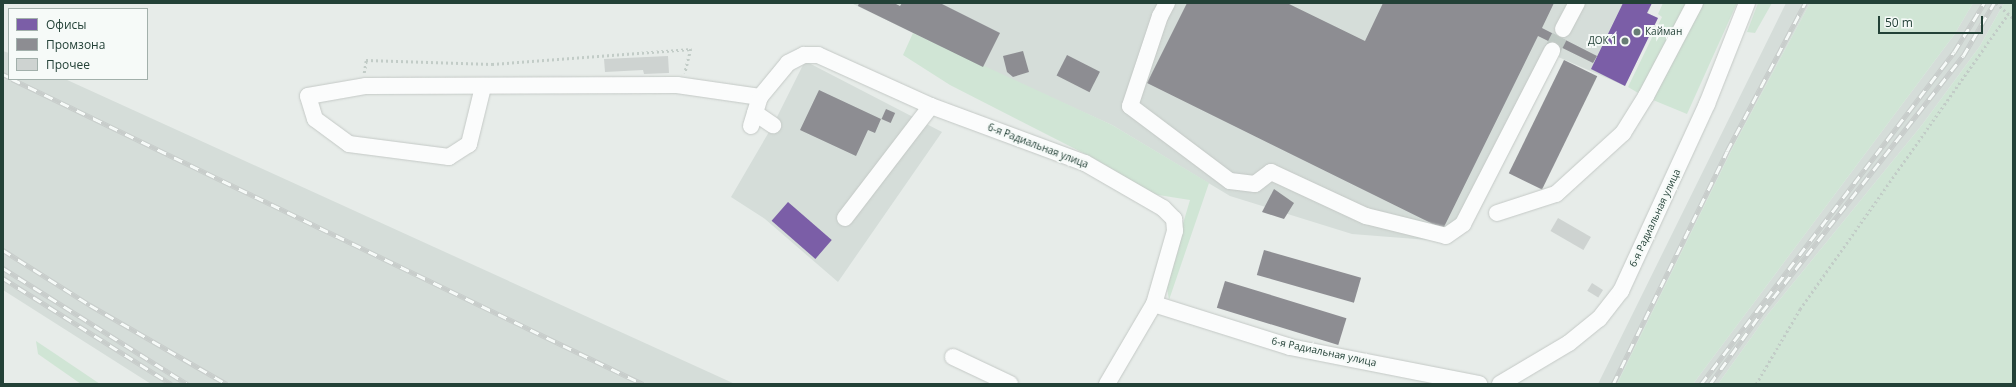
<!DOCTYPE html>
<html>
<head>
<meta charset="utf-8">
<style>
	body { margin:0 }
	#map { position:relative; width:2016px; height:387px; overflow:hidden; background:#e7ece9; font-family:"Open Sans",sans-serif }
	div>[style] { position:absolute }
	.built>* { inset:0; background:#d5ddd9 }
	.green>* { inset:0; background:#d0e5d5 }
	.offices>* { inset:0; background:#7b5ea7; transform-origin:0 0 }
	.industry>* { inset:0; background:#8d8d92; transform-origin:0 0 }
	.building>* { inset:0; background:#ced3d1; transform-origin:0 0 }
	.minor-tunnel>* { height:16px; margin-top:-8px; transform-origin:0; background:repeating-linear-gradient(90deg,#c0cac5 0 16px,transparent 0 24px) }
	.path>* { height:2.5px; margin-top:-1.25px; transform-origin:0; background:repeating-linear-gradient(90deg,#c2ccc7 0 2px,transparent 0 5px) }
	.roads { filter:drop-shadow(0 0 1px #c4c9c6) drop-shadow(0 0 1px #c4c9c6) }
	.minor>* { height:16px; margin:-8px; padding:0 8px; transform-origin:8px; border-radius:8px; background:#fbfcfc }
	.rail>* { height:4.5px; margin-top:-2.25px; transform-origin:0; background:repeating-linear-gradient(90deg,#f6faf8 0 9px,#c8cdcb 0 18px); box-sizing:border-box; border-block:1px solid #c8cdcb }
	.dots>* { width:11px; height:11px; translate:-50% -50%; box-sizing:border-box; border:2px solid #f6faf8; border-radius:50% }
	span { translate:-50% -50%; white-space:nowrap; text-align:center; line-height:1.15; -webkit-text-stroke:4px #f6faf8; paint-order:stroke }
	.poi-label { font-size:10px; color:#234137 }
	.left { translate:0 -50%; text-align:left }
	.right { translate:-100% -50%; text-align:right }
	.street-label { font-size:10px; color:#234137 }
	.frame { position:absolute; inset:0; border:4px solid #234137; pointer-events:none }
	.legend { position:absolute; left:8px; top:8px; width:140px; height:72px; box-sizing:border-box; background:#f6faf8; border:1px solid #a2b0ab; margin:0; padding:5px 7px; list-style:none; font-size:12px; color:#234137 }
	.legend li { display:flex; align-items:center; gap:8px; height:20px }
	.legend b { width:20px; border:1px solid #a2b0ab }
	.scale { position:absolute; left:1878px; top:16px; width:105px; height:18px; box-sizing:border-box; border:2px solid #234137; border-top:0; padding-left:5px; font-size:12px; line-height:14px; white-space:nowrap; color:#234137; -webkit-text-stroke:3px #f6faf8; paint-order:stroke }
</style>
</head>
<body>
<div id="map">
	<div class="built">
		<i style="clip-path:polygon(851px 3px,1652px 3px,1648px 13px,1658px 18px,1625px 86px,1556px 56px,1466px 232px,1448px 240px,1441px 241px,1352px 234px,1230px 196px,1112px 125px,983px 67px)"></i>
		<i style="clip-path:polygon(1786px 3px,1810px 3px,1734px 145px,1617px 384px,1598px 384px)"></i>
		<i style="clip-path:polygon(1973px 3px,2004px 3px,1980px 46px,1922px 125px,1768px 314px,1718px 384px,1693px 384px,1954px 35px)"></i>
		<i style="clip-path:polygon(3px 51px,9px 53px,9px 79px,65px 79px,735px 384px,151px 384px,3px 290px)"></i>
		<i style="clip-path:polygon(805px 61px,942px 132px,838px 282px,765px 219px,731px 197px,773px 125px)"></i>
	</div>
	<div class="green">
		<i style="clip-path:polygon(1663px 3px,1686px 3px,1640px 94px,1628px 87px,1662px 17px,1658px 14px)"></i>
		<i style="clip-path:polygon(1703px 3px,1737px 3px,1687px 114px,1653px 100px)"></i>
		<i style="clip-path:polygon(1758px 3px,1772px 3px,1755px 33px,1747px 32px)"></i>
		<i style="clip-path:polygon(1810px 3px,1973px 3px,1954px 35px,1693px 384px,1617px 384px,1734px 145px)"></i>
		<i style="clip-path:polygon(2004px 3px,2013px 3px,2013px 384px,1718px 384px,1768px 314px,1922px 125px,1980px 46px)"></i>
		<i style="clip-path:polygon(913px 33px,1112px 125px,1209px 183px,1169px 300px,1166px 281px,1190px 200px,1152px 194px,1093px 158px,950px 85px,903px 55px)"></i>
		<i style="clip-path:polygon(36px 341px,57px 355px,100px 384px,81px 384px,38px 354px)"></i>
	</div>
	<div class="offices">
		<i style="clip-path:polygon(1623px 3px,1652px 3px,1647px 13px,1658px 18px,1625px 86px,1591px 69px)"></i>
		<i style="left:788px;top:202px;width:58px;height:25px;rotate:41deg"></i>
	</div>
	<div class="industry">
		<i style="clip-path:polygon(859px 3px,894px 3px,900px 6px,902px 3px,940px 3px,1000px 33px,983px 67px,858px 6px)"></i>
		<i style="clip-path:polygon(1187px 3px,1287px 3px,1365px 41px,1383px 3px,1554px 3px,1542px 28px,1597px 56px,1593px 63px,1538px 36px,1443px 229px,1147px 83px)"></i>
		<i style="clip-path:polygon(1023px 51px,1029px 72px,1013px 77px,1007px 72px,1003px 56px)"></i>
		<i style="left:1067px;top:55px;width:37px;height:23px;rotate:27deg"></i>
		<i style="left:1564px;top:60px;width:37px;height:126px;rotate:26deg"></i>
		<i style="clip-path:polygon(819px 90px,881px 119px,875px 133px,868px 130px,856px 156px,800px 130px)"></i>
		<i style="left:886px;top:109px;width:10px;height:11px;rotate:24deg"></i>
		<i style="clip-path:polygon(1274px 189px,1294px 203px,1284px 219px,1262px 212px)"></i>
		<i style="left:1264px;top:250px;width:101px;height:26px;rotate:16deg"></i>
		<i style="left:1225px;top:281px;width:127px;height:28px;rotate:17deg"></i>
	</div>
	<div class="building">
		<i style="clip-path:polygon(668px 56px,669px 73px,644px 74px,643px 70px,605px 72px,604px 59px)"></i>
		<i style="left:1558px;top:218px;width:38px;height:15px;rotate:30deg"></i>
		<i style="left:1592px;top:283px;width:13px;height:9px;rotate:32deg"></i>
	</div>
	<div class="minor-tunnel">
		<i style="left:1552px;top:51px;width:25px;rotate:-63deg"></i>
	</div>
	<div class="path">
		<i style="left:1996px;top:3px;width:23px;rotate:41deg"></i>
		<i style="left:364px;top:73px;width:13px;rotate:-81deg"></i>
		<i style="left:366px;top:60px;width:126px;rotate:1.8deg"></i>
		<i style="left:492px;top:64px;width:200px;rotate:-4.3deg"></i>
		<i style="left:691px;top:49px;width:25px;rotate:104deg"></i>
		<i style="left:1756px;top:384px;width:87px;rotate:-59.6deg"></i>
		<i style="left:1800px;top:309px;width:361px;rotate:-54.8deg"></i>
	</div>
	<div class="roads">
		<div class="minor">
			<i style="left:1167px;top:3px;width:15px;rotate:118deg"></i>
			<i style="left:1160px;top:16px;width:95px;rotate:108.4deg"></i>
			<i style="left:1130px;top:106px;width:125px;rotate:36.9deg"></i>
			<i style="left:1230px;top:181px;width:25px;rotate:7deg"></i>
			<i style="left:1255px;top:184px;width:20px;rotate:-37deg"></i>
			<i style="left:1271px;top:172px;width:105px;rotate:24.9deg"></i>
			<i style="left:1366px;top:216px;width:82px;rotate:14deg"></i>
			<i style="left:1446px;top:236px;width:21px;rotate:-35deg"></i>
			<i style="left:1463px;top:224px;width:195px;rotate:-62.8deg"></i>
			<i style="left:1563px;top:29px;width:30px;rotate:-62deg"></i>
			<i style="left:483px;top:87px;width:59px;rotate:103.8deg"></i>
			<i style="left:469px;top:144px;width:24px;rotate:147deg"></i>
			<i style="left:449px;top:157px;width:101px;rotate:-172.6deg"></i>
			<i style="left:349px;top:144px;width:42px;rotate:-143.7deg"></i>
			<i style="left:315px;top:119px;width:24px;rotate:-107deg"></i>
			<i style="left:308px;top:96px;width:59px;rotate:-9.8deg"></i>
			<i style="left:366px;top:86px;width:311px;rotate:-0.2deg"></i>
			<i style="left:677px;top:85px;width:84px;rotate:8.2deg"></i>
			<i style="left:755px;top:113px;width:22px;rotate:34deg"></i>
			<i style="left:751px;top:126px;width:30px;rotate:-73deg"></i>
			<i style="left:760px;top:97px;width:44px;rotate:-50.5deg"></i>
			<i style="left:788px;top:63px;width:18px;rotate:-27deg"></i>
			<i style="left:804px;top:55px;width:14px"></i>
			<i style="left:818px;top:55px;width:124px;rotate:24.3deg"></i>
			<i style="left:931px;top:106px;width:164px;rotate:20.3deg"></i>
			<i style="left:1085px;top:163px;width:90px;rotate:30deg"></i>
			<i style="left:1163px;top:208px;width:16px;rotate:45deg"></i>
			<i style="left:1174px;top:219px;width:12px;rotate:85deg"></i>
			<i style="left:1175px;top:231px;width:76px;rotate:106deg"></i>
			<i style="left:1154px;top:304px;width:143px;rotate:17.5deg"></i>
			<i style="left:1290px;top:347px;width:193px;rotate:11.1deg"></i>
			<i style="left:1497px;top:213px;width:62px;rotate:-17.9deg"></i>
			<i style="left:1556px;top:194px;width:91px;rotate:-42.3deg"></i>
			<i style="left:1623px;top:133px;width:44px;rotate:-58.1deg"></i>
			<i style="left:1646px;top:96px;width:105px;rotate:-62.2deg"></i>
			<i style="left:845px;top:218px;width:141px;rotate:-52.5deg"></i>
			<i style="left:953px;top:357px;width:63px;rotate:25.3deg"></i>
			<i style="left:1107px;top:384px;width:93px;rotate:-59.6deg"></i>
			<i style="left:1500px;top:384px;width:80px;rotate:-30.7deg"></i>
			<i style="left:1569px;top:343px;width:38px;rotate:-39deg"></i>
			<i style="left:1599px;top:319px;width:36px;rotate:-52deg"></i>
			<i style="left:1621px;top:291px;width:206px;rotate:-65.3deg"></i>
			<i style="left:1707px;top:104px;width:109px;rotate:-68.4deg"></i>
		</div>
	</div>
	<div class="rail">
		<i style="left:3px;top:74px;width:7px;rotate:27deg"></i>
		<i style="left:12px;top:79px;width:701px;rotate:25.8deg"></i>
		<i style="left:3px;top:250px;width:103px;rotate:32.3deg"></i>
		<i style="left:90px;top:305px;width:158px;rotate:30deg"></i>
		<i style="left:3px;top:268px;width:218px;rotate:32.2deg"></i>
		<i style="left:3px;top:278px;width:199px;rotate:32.2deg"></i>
		<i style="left:1613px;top:384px;width:259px;rotate:-63.9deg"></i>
		<i style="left:1727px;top:151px;width:167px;rotate:-62.2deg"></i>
		<i style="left:1701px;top:384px;width:417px;rotate:-52.7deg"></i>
		<i style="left:1954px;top:52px;width:57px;rotate:-58.5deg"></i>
		<i style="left:1710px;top:384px;width:89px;rotate:-54.2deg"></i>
		<i style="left:1762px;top:312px;width:325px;rotate:-51.9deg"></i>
		<i style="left:1963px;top:56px;width:61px;rotate:-59.7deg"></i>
	</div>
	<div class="dots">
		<i style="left:1637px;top:32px;background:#687d75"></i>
		<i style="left:1625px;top:41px;background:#687d75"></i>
	</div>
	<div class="poi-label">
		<span class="left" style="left:1645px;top:32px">Кайман</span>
		<span class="right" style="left:1617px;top:41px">ДОК 1</span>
	</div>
	<div class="street-label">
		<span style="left:1038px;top:146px;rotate:21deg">6-я Радиальная улица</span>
		<span style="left:1655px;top:218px;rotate:-65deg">6-я Радиальная улица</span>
		<span style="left:1324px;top:352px;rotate:12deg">6-я Радиальная улица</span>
	</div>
	<div class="frame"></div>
	<ul class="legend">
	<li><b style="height:11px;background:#7b5ea7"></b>Офисы</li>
	<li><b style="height:11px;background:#8d8d92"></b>Промзона</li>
	<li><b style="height:11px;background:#ced3d1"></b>Прочее</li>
	</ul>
	<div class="scale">50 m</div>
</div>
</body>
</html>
